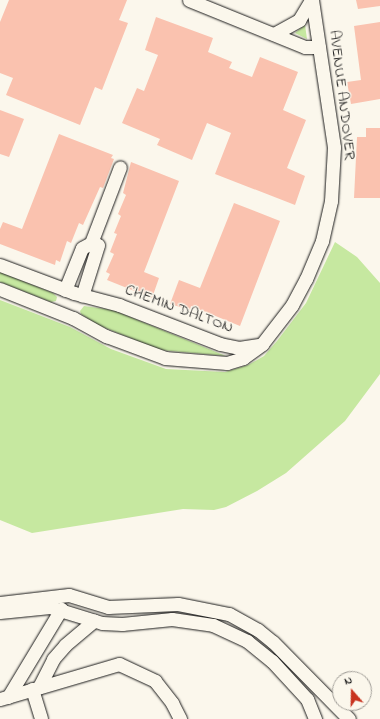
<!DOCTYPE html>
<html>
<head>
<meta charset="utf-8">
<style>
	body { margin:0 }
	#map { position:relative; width:380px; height:719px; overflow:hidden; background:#fbf7ec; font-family:"Indie Flower",sans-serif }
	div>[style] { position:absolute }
	.green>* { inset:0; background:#c6e8a0 }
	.building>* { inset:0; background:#fac2af }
	.roads { filter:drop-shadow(0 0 1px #1c1c1c) drop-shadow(0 0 1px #1c1c1c) }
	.minor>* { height:13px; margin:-6.5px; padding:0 6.5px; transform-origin:6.5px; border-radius:6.5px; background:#fbf7ec }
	span { translate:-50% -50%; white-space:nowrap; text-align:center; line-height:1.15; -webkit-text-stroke:3px #fbf7ec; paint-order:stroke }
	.street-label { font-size:16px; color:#1c1c1c }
	.north { position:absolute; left:332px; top:671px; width:40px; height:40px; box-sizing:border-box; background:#fbf7ec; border:1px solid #a29f99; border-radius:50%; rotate:340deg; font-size:11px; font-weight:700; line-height:16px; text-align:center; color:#1c1c1c }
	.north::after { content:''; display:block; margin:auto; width:14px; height:18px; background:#c8321e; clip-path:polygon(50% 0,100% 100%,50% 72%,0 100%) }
</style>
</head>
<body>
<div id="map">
	<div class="green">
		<i style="clip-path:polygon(305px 25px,307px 39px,295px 33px)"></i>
		<i style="clip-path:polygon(335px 242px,357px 257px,380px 283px,380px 374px,345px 421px,286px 473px,257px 491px,226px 507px,214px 510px,183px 509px,32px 533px,0 520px,0 300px,70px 327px,111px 349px,166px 369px,225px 372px,248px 365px,264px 356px,277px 341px,306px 303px)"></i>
		<i style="clip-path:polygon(0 272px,53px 293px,57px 297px,56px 301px,51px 302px,0 282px)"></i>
		<i style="clip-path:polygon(84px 306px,113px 310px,226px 356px,160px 350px,98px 325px,81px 314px,80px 311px)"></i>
	</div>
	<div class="building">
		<i style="clip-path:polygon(9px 0,127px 0,119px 20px,128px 23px,102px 90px,95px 87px,80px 125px,6px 95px,13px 78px,0 73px,0 22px)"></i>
		<i style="clip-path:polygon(356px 0,380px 0,380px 6px,358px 9px)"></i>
		<i style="clip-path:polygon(156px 17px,213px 38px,208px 52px,232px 62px,229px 68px,252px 77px,260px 57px,298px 72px,283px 110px,306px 120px,287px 168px,305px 176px,295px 205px,215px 174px,231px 133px,207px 123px,192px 160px,157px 145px,160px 139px,122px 123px,137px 88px,144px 91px,158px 55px,145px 50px)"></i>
		<i style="clip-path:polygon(380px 22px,380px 99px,351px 104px,347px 82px,361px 80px,354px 26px)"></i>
		<i style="clip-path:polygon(0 110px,24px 119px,9px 157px,0 154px)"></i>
		<i style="clip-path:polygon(366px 128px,380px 128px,380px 198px,354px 198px,357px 137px,366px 137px)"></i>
		<i style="clip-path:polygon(59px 134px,113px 155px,111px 158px,114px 159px,103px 188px,100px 187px,83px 225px,79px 223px,71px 243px,67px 241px,60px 262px,56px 260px,55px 265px,0 244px,0 229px,3px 222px,22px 229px)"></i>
		<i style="clip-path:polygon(131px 162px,179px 181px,144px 272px,159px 278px,152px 298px,107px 280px,110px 274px,106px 272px,114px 254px,110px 252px,117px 234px,114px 233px,121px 216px,118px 214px,126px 195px,123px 193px)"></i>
		<i style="clip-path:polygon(234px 203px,280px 221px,240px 326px,191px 306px,190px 310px,170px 304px,179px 280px,200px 288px)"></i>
	</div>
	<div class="roads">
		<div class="minor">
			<i style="left:189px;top:0;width:125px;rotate:22.1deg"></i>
			<i style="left:305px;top:47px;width:14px"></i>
			<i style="left:274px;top:34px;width:29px;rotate:-29deg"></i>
			<i style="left:299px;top:20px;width:23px;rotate:-59deg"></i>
			<i style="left:91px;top:243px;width:81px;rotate:-69.1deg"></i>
			<i style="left:0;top:265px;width:79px;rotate:20.7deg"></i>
			<i style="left:74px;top:293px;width:47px;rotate:14.9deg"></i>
			<i style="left:119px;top:305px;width:108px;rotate:21.1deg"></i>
			<i style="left:220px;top:344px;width:19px;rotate:12deg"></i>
			<i style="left:239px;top:348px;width:20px;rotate:-9deg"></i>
			<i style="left:0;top:289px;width:79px;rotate:21.7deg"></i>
			<i style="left:73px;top:318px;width:38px;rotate:29deg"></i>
			<i style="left:106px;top:336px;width:63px;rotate:20.4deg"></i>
			<i style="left:165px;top:358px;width:62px;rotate:4.6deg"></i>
			<i style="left:227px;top:363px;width:17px;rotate:-17deg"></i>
			<i style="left:243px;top:358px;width:24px;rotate:-36deg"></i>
			<i style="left:262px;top:344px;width:49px;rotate:-52.4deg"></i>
			<i style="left:292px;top:305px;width:30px;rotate:-62deg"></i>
			<i style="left:306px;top:279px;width:41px;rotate:-67.2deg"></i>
			<i style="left:322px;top:241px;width:41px;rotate:-77.3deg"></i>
			<i style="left:331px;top:201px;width:54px;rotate:-86.8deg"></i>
			<i style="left:334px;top:147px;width:149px;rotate:-98.5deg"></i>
			<i style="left:65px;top:290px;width:45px;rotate:-68deg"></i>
			<i style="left:82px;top:248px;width:10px;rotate:-29deg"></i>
			<i style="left:91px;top:243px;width:7px;rotate:16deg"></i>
			<i style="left:98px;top:245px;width:53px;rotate:107.4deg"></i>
			<i style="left:0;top:603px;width:69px;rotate:-6.6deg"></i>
			<i style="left:69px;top:595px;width:41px;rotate:17.1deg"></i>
			<i style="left:108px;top:607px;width:70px;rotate:-2.5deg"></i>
			<i style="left:178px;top:604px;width:52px;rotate:11.1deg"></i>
			<i style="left:229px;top:614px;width:33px;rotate:29deg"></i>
			<i style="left:258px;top:630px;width:19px;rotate:39deg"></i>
			<i style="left:273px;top:642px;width:108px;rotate:45.4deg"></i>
			<i style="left:0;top:612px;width:50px;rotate:-5.7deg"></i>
			<i style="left:50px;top:607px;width:54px;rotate:17.1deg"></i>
			<i style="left:102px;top:623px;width:20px;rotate:3deg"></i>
			<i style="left:122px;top:624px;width:50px;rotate:-5.7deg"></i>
			<i style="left:172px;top:619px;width:41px;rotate:8.3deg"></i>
			<i style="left:213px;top:625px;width:38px;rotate:25deg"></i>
			<i style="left:247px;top:641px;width:32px;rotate:39deg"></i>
			<i style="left:272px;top:661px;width:52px;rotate:47.4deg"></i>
			<i style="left:307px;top:699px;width:22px;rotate:68deg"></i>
			<i style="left:39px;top:687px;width:31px;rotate:-63deg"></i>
			<i style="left:53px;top:659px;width:18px;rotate:-49deg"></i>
			<i style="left:65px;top:645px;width:38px;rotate:-40deg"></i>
			<i style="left:32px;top:689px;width:31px;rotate:73deg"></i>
			<i style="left:8px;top:697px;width:103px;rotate:-58.9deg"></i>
			<i style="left:0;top:699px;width:124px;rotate:-16.4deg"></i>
			<i style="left:119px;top:664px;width:40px;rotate:25deg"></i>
			<i style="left:155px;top:681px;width:28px;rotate:52deg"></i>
			<i style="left:172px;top:703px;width:18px;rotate:63deg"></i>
		</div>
	</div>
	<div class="street-label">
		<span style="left:342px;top:95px;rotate:83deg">AVENUE ANDOVER</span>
		<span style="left:179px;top:309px;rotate:20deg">CHEMIN DALTON</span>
	</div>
	<div class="north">N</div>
</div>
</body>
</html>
